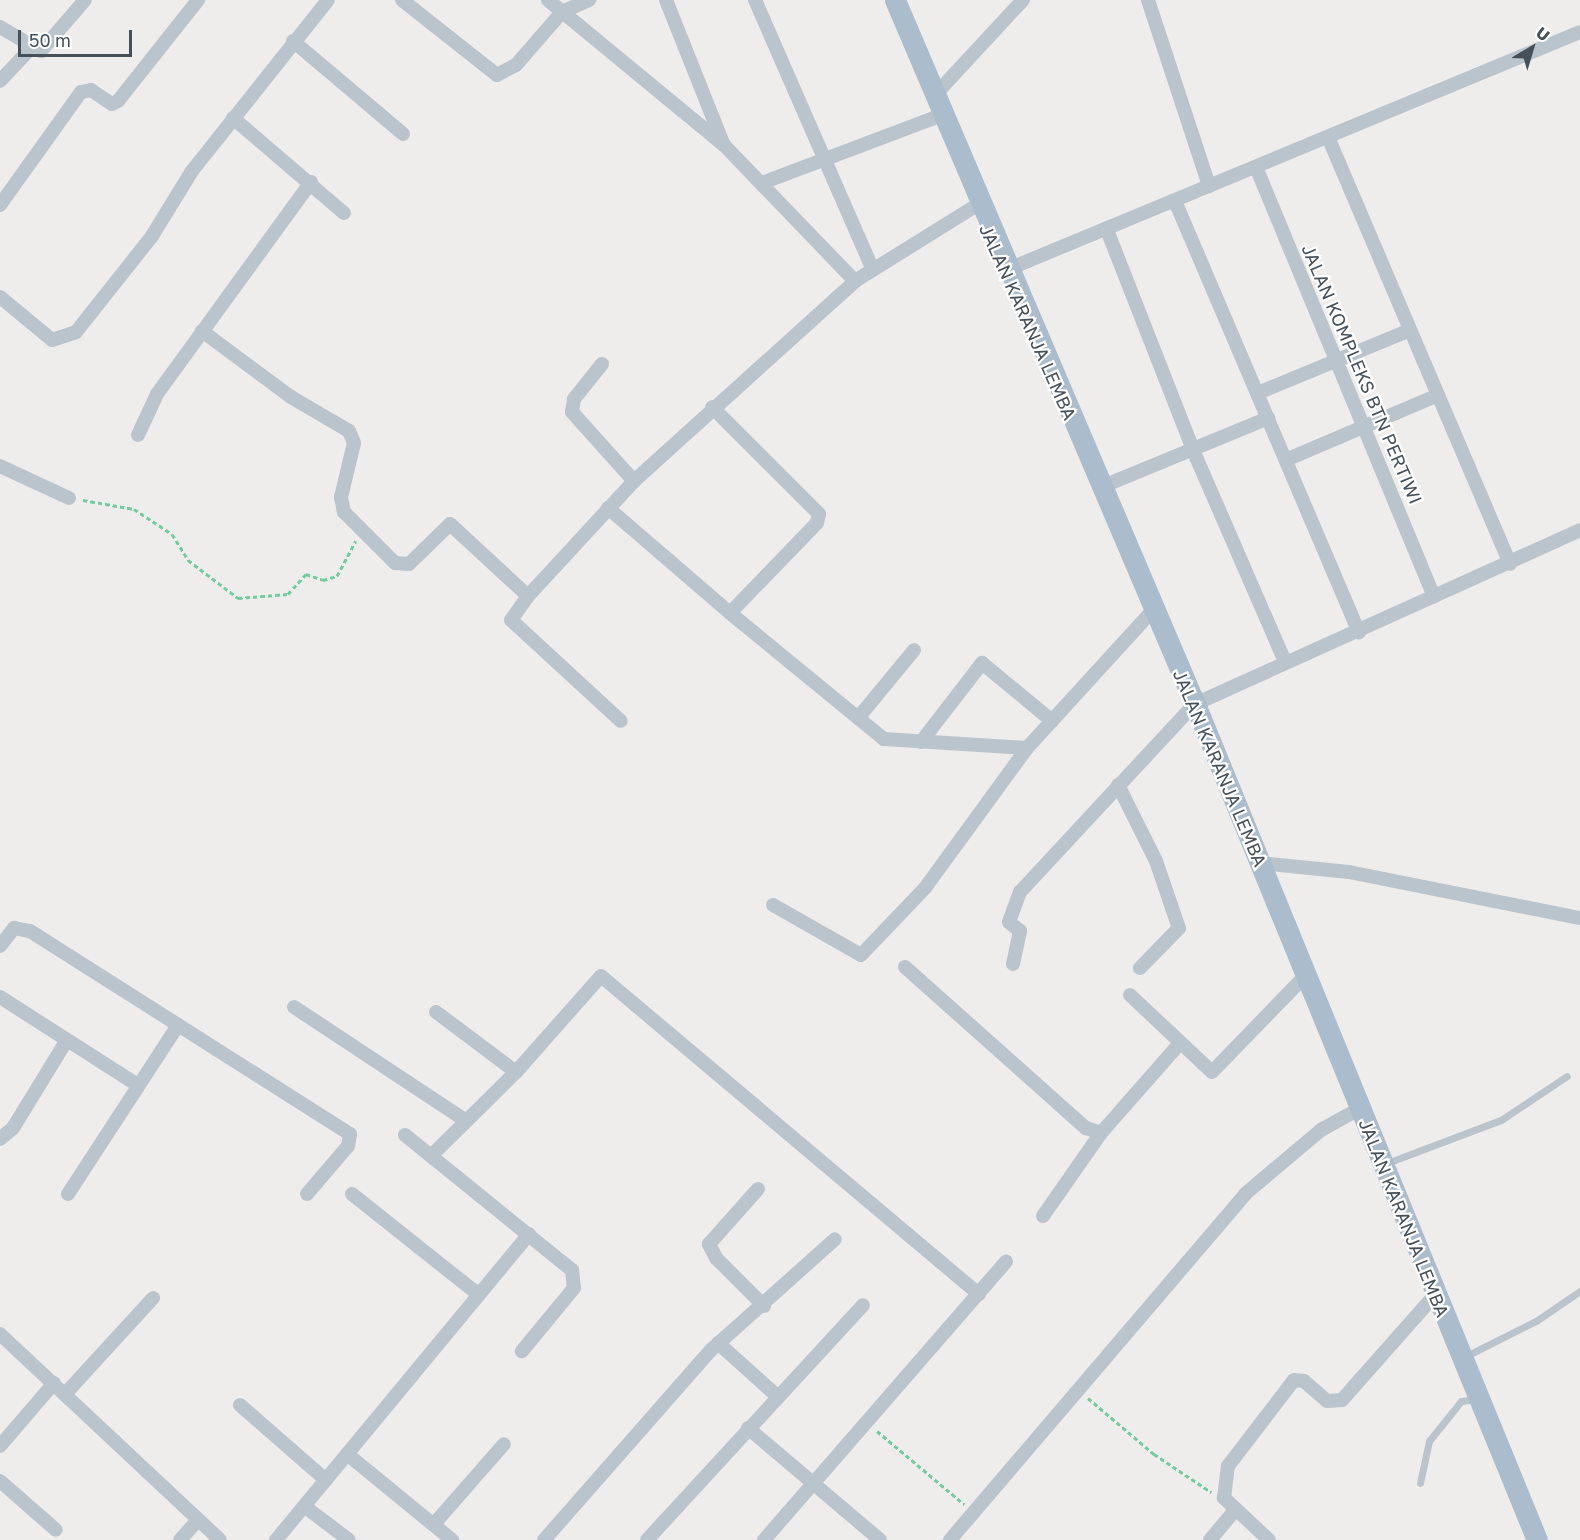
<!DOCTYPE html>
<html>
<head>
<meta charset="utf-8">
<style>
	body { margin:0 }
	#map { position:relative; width:1580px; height:1540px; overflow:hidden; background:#efecec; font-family:"Golos Text",sans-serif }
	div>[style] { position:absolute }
	.path>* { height:3px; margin-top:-1.5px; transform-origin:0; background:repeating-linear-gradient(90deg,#72cc9e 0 4.5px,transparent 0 7.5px) }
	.lane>* { height:7px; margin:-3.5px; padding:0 3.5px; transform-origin:3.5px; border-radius:3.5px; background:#bac4cc }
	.street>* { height:14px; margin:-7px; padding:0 7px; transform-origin:7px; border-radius:7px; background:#bac4cc }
	.primary>* { height:21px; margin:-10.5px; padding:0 10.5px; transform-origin:10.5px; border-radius:10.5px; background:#abbccc }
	span { translate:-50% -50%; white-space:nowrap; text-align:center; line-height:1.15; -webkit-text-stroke:4.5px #fff; paint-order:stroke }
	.street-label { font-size:18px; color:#45505a }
	.north { position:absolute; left:1502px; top:18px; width:60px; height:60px; -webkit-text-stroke:4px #fff; paint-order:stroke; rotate:38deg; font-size:16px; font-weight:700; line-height:24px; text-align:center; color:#45505a }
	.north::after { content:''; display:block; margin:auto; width:21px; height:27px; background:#45505a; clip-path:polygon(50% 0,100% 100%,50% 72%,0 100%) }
	.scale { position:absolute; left:18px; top:30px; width:114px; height:27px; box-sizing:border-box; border:3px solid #45505a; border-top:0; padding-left:8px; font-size:18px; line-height:21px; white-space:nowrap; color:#45505a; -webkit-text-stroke:4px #fff; paint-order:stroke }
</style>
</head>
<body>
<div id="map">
	<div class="path">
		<i style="left:83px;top:500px;width:52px;rotate:10deg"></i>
		<i style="left:134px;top:509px;width:45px;rotate:33.3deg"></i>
		<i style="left:172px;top:534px;width:31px;rotate:58deg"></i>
		<i style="left:188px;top:560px;width:63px;rotate:37.2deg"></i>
		<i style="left:238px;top:598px;width:50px;rotate:-4.6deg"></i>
		<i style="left:288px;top:594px;width:27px;rotate:-48deg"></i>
		<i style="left:306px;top:574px;width:18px;rotate:19deg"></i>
		<i style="left:323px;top:580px;width:15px;rotate:-16deg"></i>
		<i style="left:337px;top:576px;width:40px;rotate:-62deg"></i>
		<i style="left:1088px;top:1398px;width:87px;rotate:40.3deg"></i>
		<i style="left:1154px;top:1454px;width:69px;rotate:33.7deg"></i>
		<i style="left:877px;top:1431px;width:114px;rotate:40deg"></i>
	</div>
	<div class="lane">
		<i style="left:1387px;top:1163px;width:122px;rotate:-20.7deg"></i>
		<i style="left:1501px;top:1120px;width:79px;rotate:-33.7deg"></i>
		<i style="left:1464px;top:1357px;width:80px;rotate:-26.6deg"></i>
		<i style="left:1536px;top:1321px;width:53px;rotate:-34.3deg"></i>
		<i style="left:1420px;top:1483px;width:43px;rotate:-77.9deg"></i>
		<i style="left:1429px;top:1441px;width:51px;rotate:-51.3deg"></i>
		<i style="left:1461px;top:1401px;width:15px;rotate:-8deg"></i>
	</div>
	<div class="street">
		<i style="left:402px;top:0;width:121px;rotate:38.3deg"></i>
		<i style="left:497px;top:75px;width:21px;rotate:-28deg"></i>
		<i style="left:516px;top:65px;width:70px;rotate:-49deg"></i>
		<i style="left:562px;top:12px;width:30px;rotate:-24deg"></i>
		<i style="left:548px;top:0;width:228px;rotate:39.5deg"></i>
		<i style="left:724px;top:145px;width:189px;rotate:46.1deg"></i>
		<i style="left:666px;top:0;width:154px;rotate:68.3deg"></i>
		<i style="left:755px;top:0;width:292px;rotate:66.4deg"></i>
		<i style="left:1148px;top:0;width:196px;rotate:71.8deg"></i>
		<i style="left:0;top:27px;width:48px;rotate:30.3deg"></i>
		<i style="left:41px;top:51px;width:67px;rotate:-49.2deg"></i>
		<i style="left:293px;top:41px;width:144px;rotate:40.2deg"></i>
		<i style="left:0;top:81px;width:44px;rotate:-46.8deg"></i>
		<i style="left:934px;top:96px;width:131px;rotate:-47.2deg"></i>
		<i style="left:233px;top:118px;width:146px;rotate:40.6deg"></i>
		<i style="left:1328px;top:137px;width:464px;rotate:66.9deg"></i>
		<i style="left:1256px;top:167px;width:465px;rotate:67.5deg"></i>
		<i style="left:762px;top:183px;width:192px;rotate:-20.7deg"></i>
		<i style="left:1175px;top:201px;width:469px;rotate:66.9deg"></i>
		<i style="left:0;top:205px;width:139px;rotate:-54.4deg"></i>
		<i style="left:81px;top:92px;width:10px;rotate:-11deg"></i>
		<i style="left:91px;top:90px;width:25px;rotate:34deg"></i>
		<i style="left:112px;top:104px;width:7px;rotate:-27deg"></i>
		<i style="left:118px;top:101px;width:129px;rotate:-51.6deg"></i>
		<i style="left:1107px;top:230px;width:236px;rotate:68.6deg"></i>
		<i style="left:1193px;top:450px;width:231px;rotate:66.5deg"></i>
		<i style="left:1006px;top:270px;width:621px;rotate:-22.52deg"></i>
		<i style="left:0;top:297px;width:67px;rotate:39.6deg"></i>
		<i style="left:52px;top:340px;width:25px;rotate:-18deg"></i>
		<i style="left:76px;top:332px;width:122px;rotate:-51.6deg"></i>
		<i style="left:152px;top:236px;width:76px;rotate:-58.4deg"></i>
		<i style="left:192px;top:171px;width:218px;rotate:-51.5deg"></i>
		<i style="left:202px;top:331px;width:111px;rotate:36.6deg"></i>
		<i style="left:291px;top:397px;width:67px;rotate:30.4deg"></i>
		<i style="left:349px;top:431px;width:13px;rotate:67deg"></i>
		<i style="left:354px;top:443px;width:56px;rotate:103.5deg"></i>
		<i style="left:341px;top:497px;width:15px;rotate:79deg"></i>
		<i style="left:344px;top:512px;width:72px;rotate:45deg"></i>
		<i style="left:395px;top:563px;width:14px;rotate:4deg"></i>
		<i style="left:409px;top:564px;width:57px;rotate:-44.3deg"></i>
		<i style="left:450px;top:524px;width:106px;rotate:42.7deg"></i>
		<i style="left:528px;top:596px;width:156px;rotate:-47.3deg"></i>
		<i style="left:634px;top:481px;width:298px;rotate:-42.1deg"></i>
		<i style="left:855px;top:281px;width:144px;rotate:-31.9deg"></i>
		<i style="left:602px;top:364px;width:45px;rotate:128.7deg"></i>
		<i style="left:574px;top:399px;width:13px;rotate:99deg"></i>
		<i style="left:572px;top:412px;width:93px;rotate:48.1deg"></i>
		<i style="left:1258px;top:393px;width:162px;rotate:-22.5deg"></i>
		<i style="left:138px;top:435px;width:45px;rotate:-65.1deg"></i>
		<i style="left:157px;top:394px;width:262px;rotate:-54deg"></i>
		<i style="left:1288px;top:459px;width:161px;rotate:-23.1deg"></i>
		<i style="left:0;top:466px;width:76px;rotate:24.9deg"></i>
		<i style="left:1101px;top:487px;width:181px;rotate:-22.4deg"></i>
		<i style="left:608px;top:508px;width:161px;rotate:40.7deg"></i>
		<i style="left:730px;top:613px;width:125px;rotate:-46deg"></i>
		<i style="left:817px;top:523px;width:9px;rotate:-77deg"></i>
		<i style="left:819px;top:514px;width:151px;rotate:-135deg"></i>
		<i style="left:528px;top:596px;width:29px;rotate:125deg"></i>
		<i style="left:511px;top:620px;width:149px;rotate:42.6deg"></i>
		<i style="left:730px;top:613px;width:199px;rotate:39.3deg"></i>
		<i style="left:884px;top:739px;width:143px;rotate:3.6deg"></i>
		<i style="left:1027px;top:748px;width:187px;rotate:-47.6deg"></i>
		<i style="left:858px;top:718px;width:88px;rotate:-50.5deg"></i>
		<i style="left:921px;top:742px;width:100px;rotate:-52.3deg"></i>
		<i style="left:982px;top:663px;width:91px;rotate:39.6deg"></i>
		<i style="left:1118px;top:785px;width:85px;rotate:63.4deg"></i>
		<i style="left:1156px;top:861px;width:71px;rotate:71.1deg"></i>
		<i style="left:1179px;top:928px;width:56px;rotate:134.3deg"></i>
		<i style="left:1260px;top:863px;width:89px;rotate:5.8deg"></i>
		<i style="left:1349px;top:872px;width:236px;rotate:11.3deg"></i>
		<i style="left:773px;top:905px;width:101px;rotate:29.6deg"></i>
		<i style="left:861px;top:955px;width:93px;rotate:-46.3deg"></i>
		<i style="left:925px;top:888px;width:173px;rotate:-53.9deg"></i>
		<i style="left:0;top:946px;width:23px;rotate:-52deg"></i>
		<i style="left:14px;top:928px;width:16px;rotate:11deg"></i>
		<i style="left:30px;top:931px;width:379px;rotate:32.4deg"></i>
		<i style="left:350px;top:1134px;width:12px;rotate:99deg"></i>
		<i style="left:348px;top:1146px;width:63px;rotate:130.5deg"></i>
		<i style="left:1013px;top:964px;width:34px;rotate:-78deg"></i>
		<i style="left:1020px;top:931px;width:14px;rotate:-141deg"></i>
		<i style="left:1009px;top:922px;width:32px;rotate:-70deg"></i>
		<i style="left:1020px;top:892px;width:257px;rotate:-47.1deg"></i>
		<i style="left:1195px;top:704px;width:422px;rotate:-24.3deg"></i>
		<i style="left:905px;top:967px;width:242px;rotate:41.7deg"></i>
		<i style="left:1086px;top:1128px;width:16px;rotate:18deg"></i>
		<i style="left:1130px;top:995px;width:112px;rotate:43.2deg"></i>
		<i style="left:1212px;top:1072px;width:134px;rotate:-45.9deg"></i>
		<i style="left:0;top:997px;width:161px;rotate:32.6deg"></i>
		<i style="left:294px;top:1007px;width:206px;rotate:33.5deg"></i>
		<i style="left:436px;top:1012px;width:100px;rotate:36.9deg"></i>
		<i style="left:405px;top:1135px;width:215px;rotate:39deg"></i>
		<i style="left:572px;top:1270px;width:18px;rotate:84deg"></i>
		<i style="left:574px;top:1288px;width:82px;rotate:129.5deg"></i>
		<i style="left:0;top:1139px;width:17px;rotate:-40deg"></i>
		<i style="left:13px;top:1128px;width:103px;rotate:-58.5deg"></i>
		<i style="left:431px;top:1156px;width:120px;rotate:-44.7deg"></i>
		<i style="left:516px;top:1072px;width:128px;rotate:-48.5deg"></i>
		<i style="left:601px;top:976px;width:494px;rotate:40.1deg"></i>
		<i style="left:758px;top:1189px;width:74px;rotate:131.7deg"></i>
		<i style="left:709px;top:1244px;width:16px;rotate:63deg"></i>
		<i style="left:716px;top:1258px;width:68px;rotate:45deg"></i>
		<i style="left:68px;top:1194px;width:202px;rotate:-56.9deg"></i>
		<i style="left:352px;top:1194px;width:162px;rotate:38.5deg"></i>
		<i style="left:1043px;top:1216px;width:101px;rotate:-55.1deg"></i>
		<i style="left:1101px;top:1133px;width:120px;rotate:-48.7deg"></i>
		<i style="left:0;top:1334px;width:301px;rotate:43.1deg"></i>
		<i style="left:718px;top:1343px;width:79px;rotate:41.9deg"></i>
		<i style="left:66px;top:1393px;width:129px;rotate:-47.5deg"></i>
		<i style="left:240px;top:1405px;width:114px;rotate:41.1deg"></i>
		<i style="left:748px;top:1428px;width:173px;rotate:40.3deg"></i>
		<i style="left:0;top:1446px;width:83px;rotate:-49.4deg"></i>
		<i style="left:347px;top:1454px;width:136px;rotate:39.3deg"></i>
		<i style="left:0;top:1481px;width:74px;rotate:41.2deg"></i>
		<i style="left:304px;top:1506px;width:56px;rotate:37.1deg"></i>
		<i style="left:434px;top:1524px;width:106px;rotate:-48.8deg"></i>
		<i style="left:180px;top:1540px;width:27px;rotate:-48deg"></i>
		<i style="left:276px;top:1540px;width:397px;rotate:-50.4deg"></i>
		<i style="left:544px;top:1540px;width:253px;rotate:-48.7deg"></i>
		<i style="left:711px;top:1350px;width:166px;rotate:-41.8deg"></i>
		<i style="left:647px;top:1540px;width:319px;rotate:-47.4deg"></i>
		<i style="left:764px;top:1540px;width:369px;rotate:-49deg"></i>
		<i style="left:950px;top:1540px;width:455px;rotate:-49.5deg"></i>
		<i style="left:1245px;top:1194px;width:99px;rotate:-40.1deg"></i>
		<i style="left:1321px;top:1130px;width:43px;rotate:-28.9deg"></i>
		<i style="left:1210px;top:1540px;width:39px;rotate:-50deg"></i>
		<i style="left:1269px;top:1540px;width:62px;rotate:-137deg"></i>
		<i style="left:1224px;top:1498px;width:32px;rotate:-83deg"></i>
		<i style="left:1228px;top:1466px;width:108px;rotate:-52.5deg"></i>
		<i style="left:1294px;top:1380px;width:10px;rotate:6deg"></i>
		<i style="left:1304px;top:1381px;width:30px;rotate:41deg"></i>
		<i style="left:1327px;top:1401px;width:15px;rotate:-4deg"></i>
		<i style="left:1342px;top:1400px;width:140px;rotate:-48.5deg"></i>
	</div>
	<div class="primary">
		<i style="left:895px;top:0;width:765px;rotate:66.92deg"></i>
		<i style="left:1195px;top:704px;width:903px;rotate:67.75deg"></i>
	</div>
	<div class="street-label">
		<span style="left:1028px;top:322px;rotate:66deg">JALAN KARANJA LEMBA</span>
		<span style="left:1362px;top:374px;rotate:67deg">JALAN KOMPLEKS BTN PERTIWI</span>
		<span style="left:1220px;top:768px;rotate:67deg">JALAN KARANJA LEMBA</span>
		<span style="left:1404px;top:1218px;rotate:68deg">JALAN KARANJA LEMBA</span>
	</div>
	<div class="north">U</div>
	<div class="scale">50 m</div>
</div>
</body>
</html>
